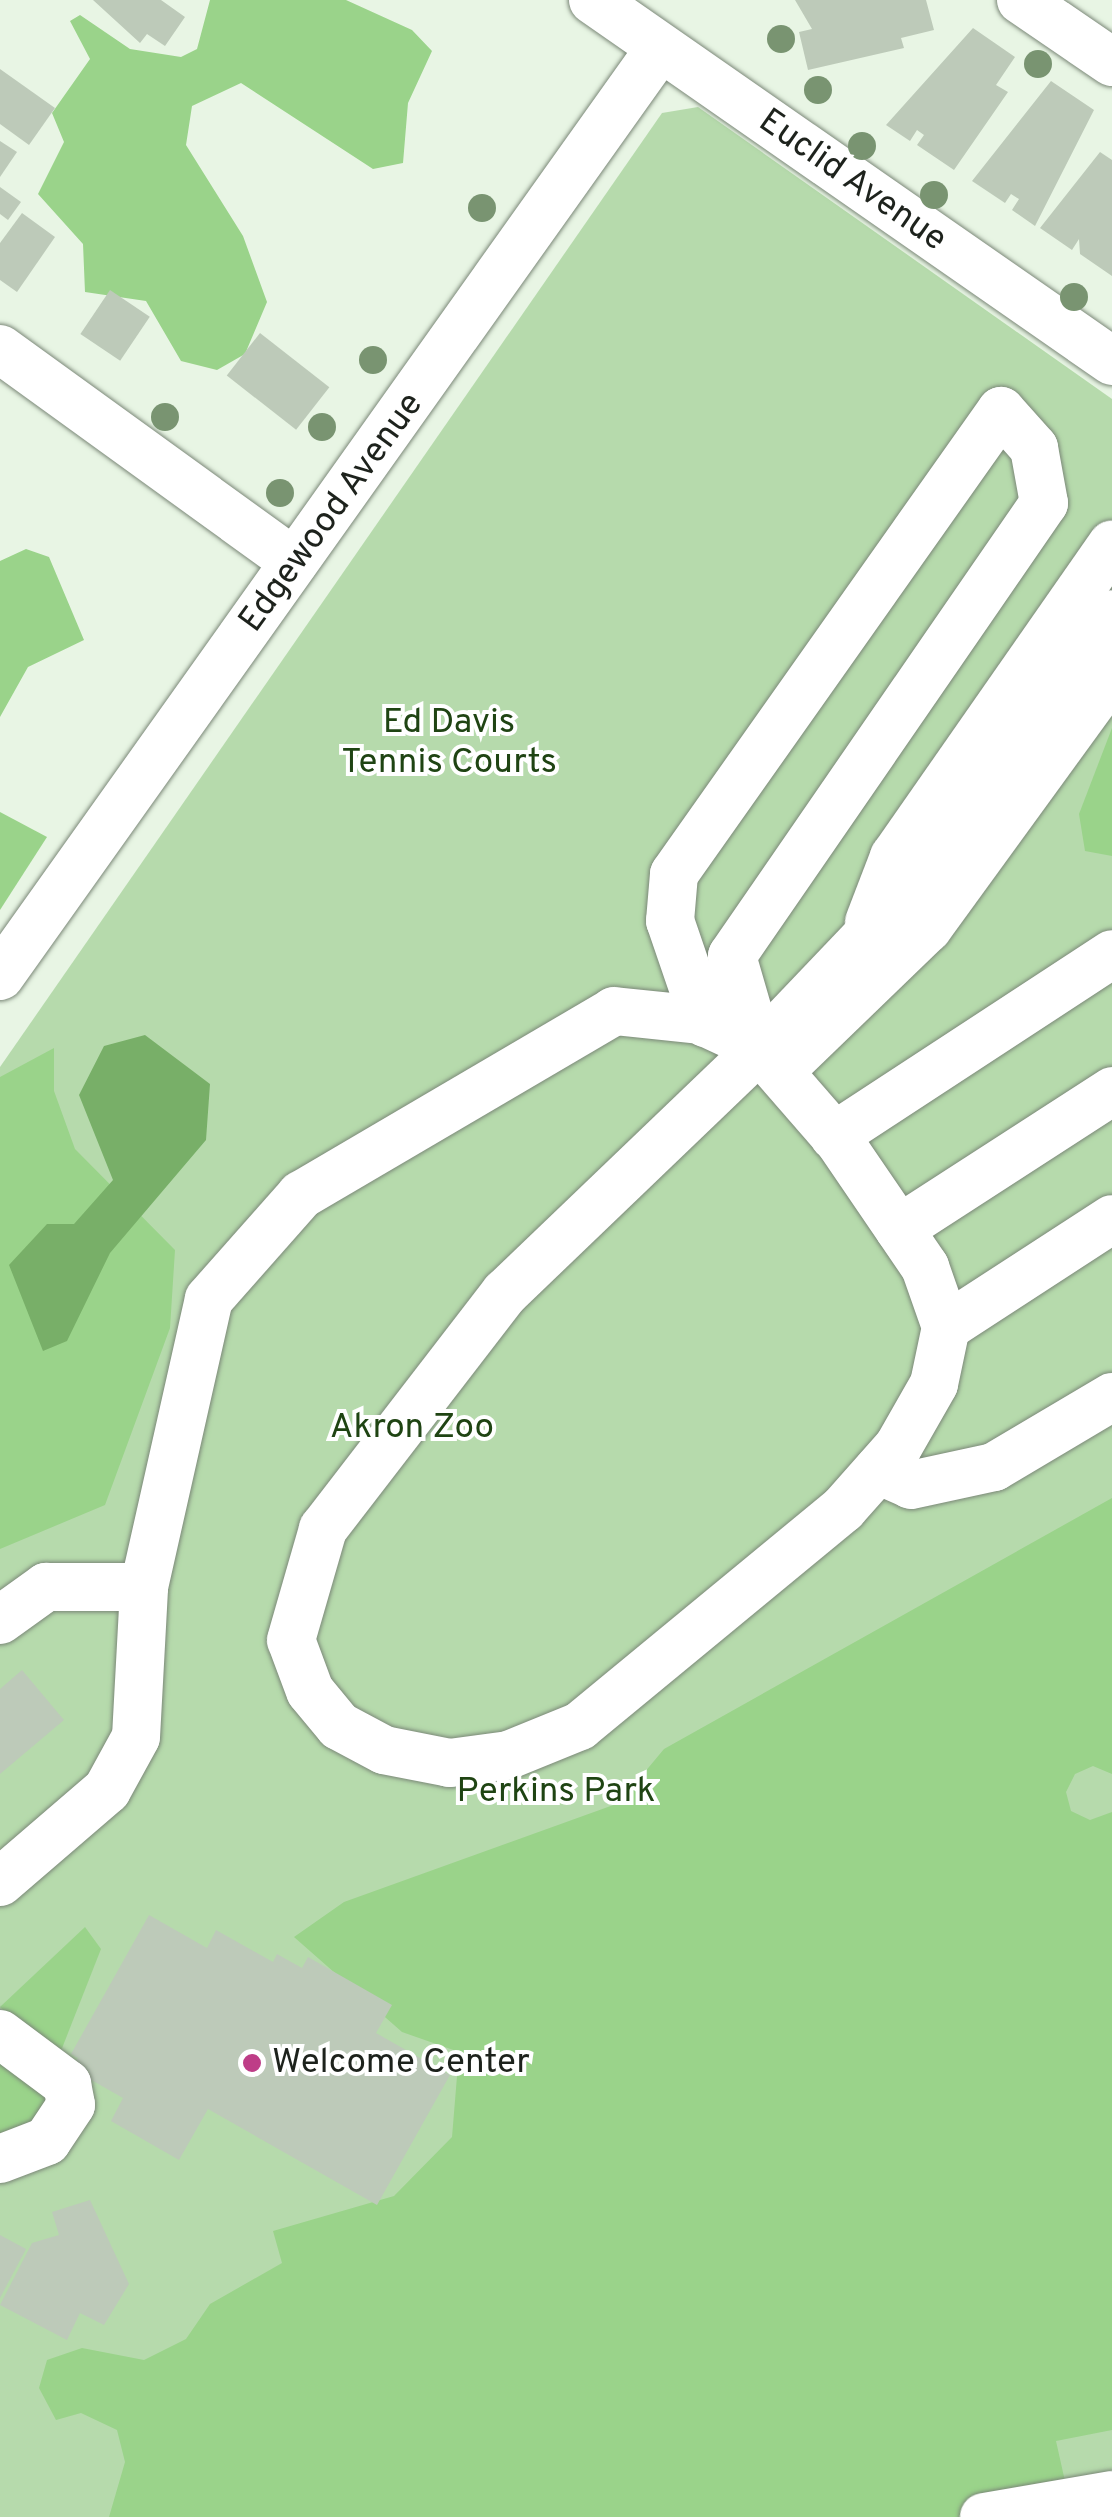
<!DOCTYPE html>
<html>
<head>
<meta charset="utf-8">
<style>
	body { margin:0 }
	#map { position:relative; width:1112px; height:2517px; overflow:hidden; background:#e8f5e4; font-family:Overpass,sans-serif }
	div>[style] { position:absolute }
	.green>* { inset:0; background:#b6daac }
	.forest>* { inset:0; background:#9ad38a }
	.water>* { inset:0; background:#78af68 }
	.building>* { inset:0; background:#bdcab9; transform-origin:0 0 }
	.roads { filter:drop-shadow(0 0 2px #7b8878) drop-shadow(0 0 2px #7b8878) }
	.minor>* { height:48px; margin:-24px; padding:0 24px; transform-origin:24px; border-radius:24px; background:#fff }
	.trees>* { width:28px; height:28px; margin:-14px; border-radius:50%; background:#799471 }
	.dots>* { width:28px; height:28px; translate:-50% -50%; box-sizing:border-box; border:5px solid #fff; border-radius:50% }
	span { translate:-50% -50%; white-space:nowrap; text-align:center; line-height:1.15; -webkit-text-stroke:8px #fff; paint-order:stroke }
	.street-label { font-size:35px; color:#1d221c }
	.park-label { font-size:35px; color:#1f4413 }
	.poi-label { font-size:35px; color:#1d221c }
	.left { translate:0 -50%; text-align:left }
</style>
</head>
<body>
<div id="map">
	<div class="green">
		<i style="clip-path:polygon(698px 107px,1112px 399px,1112px 2517px,0 2517px,0 1067px,662px 113px)"></i>
	</div>
	<div class="forest">
		<i style="clip-path:polygon(210px 0,346px 0,412px 30px,432px 51px,408px 103px,403px 163px,373px 169px,241px 83px,192px 106px,186px 145px,243px 236px,267px 302px,245px 354px,217px 370px,181px 361px,146px 301px,85px 292px,83px 244px,38px 194px,64px 142px,52px 113px,90px 59px,70px 21px,80px 15px,130px 49px,181px 57px,197px 49px)"></i>
		<i style="clip-path:polygon(26px 549px,49px 557px,84px 640px,28px 667px,0 717px,0 561px)"></i>
		<i style="clip-path:polygon(1112px 728px,1112px 856px,1085px 851px,1079px 814px)"></i>
		<i style="clip-path:polygon(0 812px,47px 837px,0 910px)"></i>
		<i style="clip-path:polygon(54px 1048px,54px 1091px,75px 1149px,175px 1250px,170px 1328px,105px 1505px,0 1549px,0 1077px)"></i>
		<i style="clip-path:polygon(1112px 1498px,1112px 1774px,1093px 1766px,1075px 1774px,1066px 1792px,1071px 1811px,1090px 1820px,1112px 1812px,1112px 2430px,1056px 2441px,1073px 2517px,109px 2517px,125px 2462px,117px 2430px,81px 2413px,56px 2420px,39px 2388px,47px 2360px,82px 2348px,144px 2360px,186px 2339px,210px 2304px,282px 2263px,273px 2231px,394px 2196px,452px 2137px,459px 2052px,402px 2032px,294px 1937px,344px 1902px,619px 1803px,664px 1749px)"></i>
		<i style="clip-path:polygon(85px 1927px,101px 1949px,57px 2061px,0 2007px)"></i>
		<i style="clip-path:polygon(0 2049px,52px 2100px,44px 2119px,0 2136px)"></i>
	</div>
	<div class="water">
		<i style="clip-path:polygon(145px 1035px,210px 1084px,206px 1140px,110px 1253px,67px 1341px,43px 1351px,9px 1265px,47px 1224px,74px 1224px,113px 1180px,79px 1095px,104px 1046px)"></i>
	</div>
	<div class="building">
		<i style="clip-path:polygon(93px 0,161px 0,185px 17px,165px 46px,147px 34px,140px 43px)"></i>
		<i style="clip-path:polygon(795px 0,926px 0,934px 30px,901px 38px,904px 48px,808px 70px,799px 32px,812px 29px)"></i>
		<i style="clip-path:polygon(973px 28px,1015px 57px,996px 85px,1008px 92px,954px 170px,917px 145px,924px 135px,917px 130px,910px 141px,886px 125px)"></i>
		<i style="clip-path:polygon(0 69px,55px 108px,29px 145px,0 124px)"></i>
		<i style="clip-path:polygon(1051px 81px,1094px 110px,1035px 226px,1012px 210px,1019px 199px,1011px 194px,1005px 203px,972px 181px)"></i>
		<i style="clip-path:polygon(0 141px,17px 152px,0 177px)"></i>
		<i style="clip-path:polygon(1100px 152px,1112px 160px,1112px 276px,1080px 254px,1079px 239px,1072px 250px,1040px 228px)"></i>
		<i style="clip-path:polygon(0 187px,21px 202px,8px 220px,0 214px)"></i>
		<i style="clip-path:polygon(22px 213px,55px 237px,17px 292px,0 280px,0 243px)"></i>
		<i style="left:110px;top:290px;width:48px;height:53px;rotate:34deg"></i>
		<i style="left:260px;top:333px;width:88px;height:54px;rotate:38deg"></i>
		<i style="clip-path:polygon(22px 1670px,64px 1720px,0 1774px,0 1689px)"></i>
		<i style="clip-path:polygon(149px 1915px,207px 1948px,216px 1930px,273px 1962px,277px 1954px,302px 1968px,308px 1957px,392px 2005px,376px 2033px,450px 2075px,377px 2205px,208px 2109px,179px 2160px,111px 2121px,123px 2098px,72px 2069px,78px 2058px,71px 2054px)"></i>
		<i style="clip-path:polygon(90px 2200px,129px 2284px,104px 2325px,80px 2313px,67px 2340px,0 2305px,32px 2243px,59px 2235px,52px 2212px)"></i>
		<i style="clip-path:polygon(0 2235px,26px 2249px,0 2298px)"></i>
	</div>
	<div class="roads">
		<div class="minor">
			<i style="left:593px;top:0;width:632px;rotate:34.82deg"></i>
			<i style="left:1021px;top:0;width:110px;rotate:34.3deg"></i>
			<i style="left:0;top:349px;width:363px;rotate:35.9deg"></i>
			<i style="left:869px;top:922px;width:70px;rotate:-69deg"></i>
			<i style="left:894px;top:857px;width:381px;rotate:-55.1deg"></i>
			<i style="left:0;top:976px;width:1139px;rotate:-54.58deg"></i>
			<i style="left:705px;top:1023px;width:108px;rotate:-108.9deg"></i>
			<i style="left:670px;top:921px;width:47px;rotate:-85.1deg"></i>
			<i style="left:674px;top:874px;width:567px;rotate:-54.77deg"></i>
			<i style="left:1001px;top:411px;width:50px;rotate:48.3deg"></i>
			<i style="left:1034px;top:448px;width:56px;rotate:79.7deg"></i>
			<i style="left:1044px;top:503px;width:550px;rotate:124.56deg"></i>
			<i style="left:732px;top:956px;width:97px;rotate:73.8deg"></i>
			<i style="left:759px;top:1049px;width:122px;rotate:49deg"></i>
			<i style="left:839px;top:1141px;width:153px;rotate:55.7deg"></i>
			<i style="left:925px;top:1267px;width:64px;rotate:70.7deg"></i>
			<i style="left:946px;top:1327px;width:58px;rotate:101.9deg"></i>
			<i style="left:934px;top:1384px;width:73px;rotate:119.7deg"></i>
			<i style="left:898px;top:1447px;width:83px;rotate:131.6deg"></i>
			<i style="left:843px;top:1509px;width:341px;rotate:140.5deg"></i>
			<i style="left:580px;top:1726px;width:77px;rotate:157.8deg"></i>
			<i style="left:509px;top:1755px;width:60px;rotate:172.3deg"></i>
			<i style="left:450px;top:1763px;width:67px;rotate:-168.9deg"></i>
			<i style="left:384px;top:1750px;width:51px;rotate:-151.9deg"></i>
			<i style="left:339px;top:1726px;width:45px;rotate:-129.6deg"></i>
			<i style="left:310px;top:1691px;width:54px;rotate:-110.4deg"></i>
			<i style="left:291px;top:1640px;width:116px;rotate:-73.9deg"></i>
			<i style="left:323px;top:1529px;width:298px;rotate:-52.4deg"></i>
			<i style="left:505px;top:1293px;width:352px;rotate:-43.8deg"></i>
			<i style="left:759px;top:1049px;width:255px;rotate:-46.4deg"></i>
			<i style="left:935px;top:864px;width:306px;rotate:-54.7deg"></i>
			<i style="left:789px;top:1062px;width:193px;rotate:-44deg"></i>
			<i style="left:928px;top:928px;width:313px;rotate:-54deg"></i>
			<i style="left:834px;top:1136px;width:332px;rotate:-33.2deg"></i>
			<i style="left:899px;top:1229px;width:254px;rotate:-32.9deg"></i>
			<i style="left:946px;top:1327px;width:198px;rotate:-33deg"></i>
			<i style="left:878px;top:1470px;width:36px;rotate:24deg"></i>
			<i style="left:911px;top:1485px;width:85px;rotate:-12.2deg"></i>
			<i style="left:994px;top:1467px;width:137px;rotate:-30.7deg"></i>
			<i style="left:0;top:1620px;width:57px;rotate:-35.7deg"></i>
			<i style="left:46px;top:1587px;width:98px"></i>
			<i style="left:0;top:1882px;width:141px;rotate:-40.7deg"></i>
			<i style="left:107px;top:1790px;width:60px;rotate:-61.3deg"></i>
			<i style="left:136px;top:1737px;width:150px;rotate:-86.9deg"></i>
			<i style="left:144px;top:1587px;width:295px;rotate:-77.3deg"></i>
			<i style="left:209px;top:1299px;width:139px;rotate:-48.5deg"></i>
			<i style="left:301px;top:1195px;width:363px;rotate:-30.4deg"></i>
			<i style="left:614px;top:1011px;width:86px;rotate:6deg"></i>
			<i style="left:700px;top:1020px;width:38px;rotate:25deg"></i>
			<i style="left:0;top:2034px;width:84px;rotate:36.7deg"></i>
			<i style="left:67px;top:2084px;width:21px;rotate:79deg"></i>
			<i style="left:71px;top:2105px;width:43px;rotate:123.7deg"></i>
			<i style="left:47px;top:2141px;width:50px;rotate:159deg"></i>
			<i style="left:984px;top:2517px;width:130px;rotate:-9.8deg"></i>
		</div>
	</div>
	<div class="trees">
		<i style="left:781px;top:39px"></i>
		<i style="left:1038px;top:64px"></i>
		<i style="left:818px;top:90px"></i>
		<i style="left:862px;top:146px"></i>
		<i style="left:934px;top:195px"></i>
		<i style="left:482px;top:208px"></i>
		<i style="left:1074px;top:297px"></i>
		<i style="left:373px;top:360px"></i>
		<i style="left:165px;top:417px"></i>
		<i style="left:322px;top:427px"></i>
		<i style="left:280px;top:493px"></i>
	</div>
	<div class="dots">
		<i style="left:252px;top:2063px;background:#be3d87"></i>
	</div>
	<div class="street-label">
		<span style="left:852px;top:181px;rotate:35deg">Euclid Avenue</span>
		<span style="left:332px;top:513px;rotate:-54deg">Edgewood Avenue</span>
	</div>
	<div class="park-label">
		<span style="left:449px;top:743px">Ed Davis<br>Tennis Courts</span>
		<span style="left:412px;top:1428px">Akron Zoo</span>
		<span style="left:556px;top:1792px">Perkins Park</span>
	</div>
	<div class="poi-label">
		<span class="left" style="left:272px;top:2063px">Welcome Center</span>
	</div>
</div>
</body>
</html>
